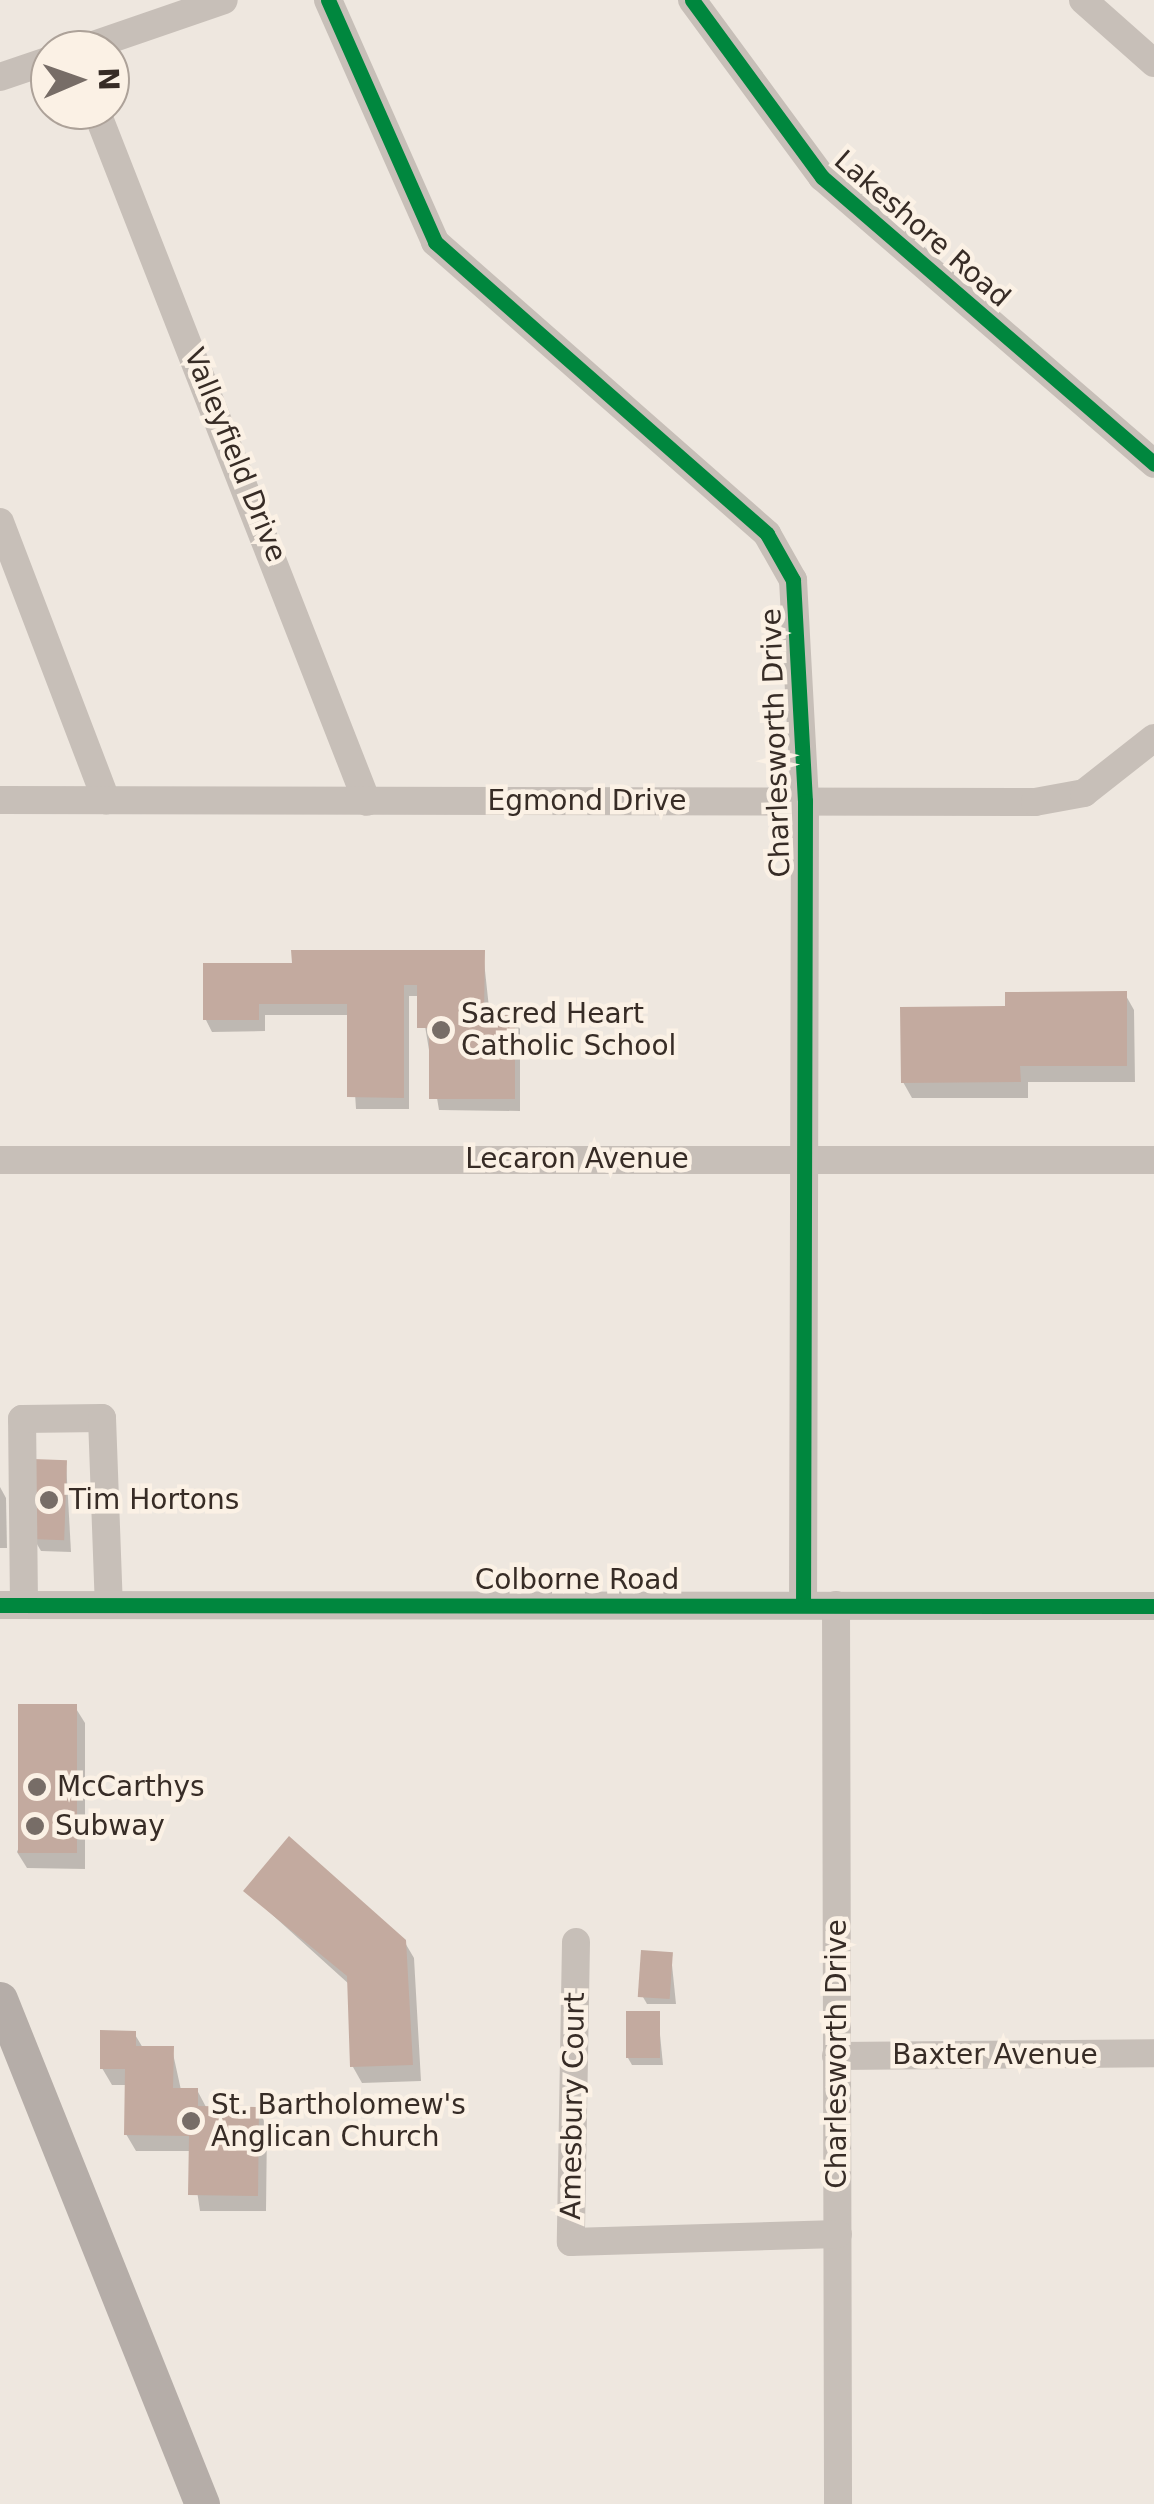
<!DOCTYPE html>
<html>
<head>
<meta charset="utf-8">
<style>
	body { margin:0 }
	#map { position:relative; width:1154px; height:2504px; overflow:hidden; background:#eee7df; font-family:"DejaVu Sans",sans-serif }
	div>[style] { position:absolute }
	.shadow>* { inset:0; background:#0003 }
	.building>* { inset:0; background:#c3aa9f; transform-origin:0 0 }
	.minor>* { height:28px; margin:-14px; padding:0 14px; transform-origin:14px; border-radius:14px; background:#c7bfb8 }
	.major>* { height:35px; margin:-17.5px; padding:0 17.5px; transform-origin:17.5px; border-radius:17.5px; background:#b5ada8 }
	.cycleway>* { height:15px; margin:-7.5px; padding:0 7.5px; transform-origin:7.5px; border-radius:7.5px; background:#00873e }
	.dots>* { width:28px; height:28px; translate:-50% -50%; box-sizing:border-box; border:5px solid #fbf1e5; border-radius:50% }
	span { translate:-50% -50%; white-space:nowrap; text-align:center; line-height:1.15; -webkit-text-stroke:9px #fbf1e5; paint-order:stroke }
	.street-label { font-size:28px; color:#372c26 }
	.poi-label { font-size:28px; color:#372c26 }
	.left { translate:0 -50%; text-align:left }
	.north { position:absolute; left:30px; top:30px; width:100px; height:100px; box-sizing:border-box; background:#fbf1e5; border:2px solid #ada299; border-radius:50%; rotate:88deg; font-size:28px; font-weight:700; line-height:40px; text-align:center; color:#372c26 }
	.north::after { content:''; display:block; margin:auto; width:35px; height:45px; background:#776d67; clip-path:polygon(50% 0,100% 100%,50% 72%,0 100%) }
</style>
</head>
<body>
<div id="map">
	<div class="shadow">
		<i style="clip-path:polygon(483px 952px,490px 1017px,513px 1017px,520px 1029px,520px 1111px,439px 1110px,420px 996px,409px 996px,409px 1109px,356px 1109px,350px 1015px,265px 1015px,265px 1031px,212px 1032px,206px 1020px,294px 966px)"></i>
		<i style="clip-path:polygon(1125px 994px,1134px 1010px,1135px 1082px,1028px 1082px,1028px 1098px,912px 1098px,903px 1082px,1008px 1008px)"></i>
		<i style="clip-path:polygon(66px 1462px,71px 1552px,41px 1551px,34px 1539px)"></i>
		<i style="clip-path:polygon(0 1487px,6px 1498px,7px 1548px,0 1548px)"></i>
		<i style="clip-path:polygon(75px 1707px,85px 1723px,85px 1869px,27px 1868px,17px 1852px)"></i>
		<i style="clip-path:polygon(246px 1891px,404px 1941px,414px 1958px,421px 2081px,362px 2083px,353px 2067px,350px 1985px)"></i>
		<i style="clip-path:polygon(671px 1955px,676px 2004px,647px 2004px,643px 1997px)"></i>
		<i style="clip-path:polygon(658px 2014px,663px 2065px,632px 2065px,628px 2058px)"></i>
		<i style="clip-path:polygon(134px 2033px,143px 2048px,172px 2049px,181px 2090px,197px 2090px,206px 2107px,258px 2110px,267px 2126px,266px 2211px,200px 2211px,191px 2151px,136px 2151px,126px 2134px,127px 2085px,112px 2085px,102px 2068px)"></i>
	</div>
	<div class="building">
		<i style="clip-path:polygon(291px 950px,485px 950px,484px 1015px,515px 1015px,515px 1099px,429px 1099px,429px 1028px,417px 1028px,417px 985px,404px 985px,404px 1098px,347px 1097px,347px 1004px,259px 1004px,259px 1020px,203px 1020px,203px 963px,292px 963px)"></i>
		<i style="clip-path:polygon(1127px 991px,1127px 1066px,1020px 1066px,1021px 1082px,901px 1083px,900px 1007px,1005px 1006px,1005px 992px)"></i>
		<i style="left:33px;top:1459px;width:34px;height:80px;rotate:2deg"></i>
		<i style="left:18px;top:1704px;width:59px;height:149px"></i>
		<i style="clip-path:polygon(289px 1836px,406px 1940px,413px 2065px,350px 2067px,347px 1976px,243px 1891px)"></i>
		<i style="left:641px;top:1950px;width:32px;height:47px;rotate:4deg"></i>
		<i style="left:660px;top:2011px;width:47px;height:34px;rotate:90deg"></i>
		<i style="clip-path:polygon(100px 2030px,136px 2031px,136px 2046px,174px 2046px,173px 2088px,198px 2088px,198px 2106px,259px 2107px,258px 2196px,188px 2195px,189px 2136px,124px 2135px,125px 2069px,100px 2069px)"></i>
	</div>
	<div class="minor">
		<i style="left:328px;top:0;width:265px;rotate:66.1deg"></i>
		<i style="left:435px;top:242px;width:442px;rotate:41.3deg"></i>
		<i style="left:767px;top:534px;width:53px;rotate:60.5deg"></i>
		<i style="left:793px;top:580px;width:221px;rotate:86.9deg"></i>
		<i style="left:805px;top:801px;width:804px;rotate:90.14deg"></i>
		<i style="left:692px;top:0;width:220px;rotate:53.7deg"></i>
		<i style="left:822px;top:177px;width:439px;rotate:40.8deg"></i>
		<i style="left:1083px;top:0;width:95px;rotate:41.6deg"></i>
		<i style="left:79px;top:50px;width:153px;rotate:-19deg"></i>
		<i style="left:0;top:77px;width:53px;rotate:-18.8deg"></i>
		<i style="left:96px;top:110px;width:743px;rotate:68.61deg"></i>
		<i style="left:0;top:522px;width:298px;rotate:69.1deg"></i>
		<i style="left:0;top:800px;width:1035px;rotate:0.11deg"></i>
		<i style="left:1035px;top:802px;width:50px;rotate:-10.4deg"></i>
		<i style="left:1084px;top:793px;width:89px;rotate:-38.2deg"></i>
		<i style="left:0;top:1160px;width:1154px"></i>
		<i style="left:0;top:1605px;width:1154px;rotate:0.05deg"></i>
		<i style="left:24px;top:1605px;width:186px;rotate:-90.6deg"></i>
		<i style="left:22px;top:1419px;width:80px;rotate:-0.7deg"></i>
		<i style="left:102px;top:1418px;width:187px;rotate:87.9deg"></i>
		<i style="left:836px;top:1605px;width:899px;rotate:89.87deg"></i>
		<i style="left:576px;top:1942px;width:300px;rotate:91deg"></i>
		<i style="left:571px;top:2242px;width:267px;rotate:-1.7deg"></i>
		<i style="left:836px;top:2056px;width:318px;rotate:-0.5deg"></i>
	</div>
	<div class="major">
		<i style="left:0;top:1999px;width:544px;rotate:68.2deg"></i>
	</div>
	<div class="cycleway">
		<i style="left:328px;top:0;width:265px;rotate:66.1deg"></i>
		<i style="left:435px;top:242px;width:442px;rotate:41.3deg"></i>
		<i style="left:767px;top:534px;width:53px;rotate:60.5deg"></i>
		<i style="left:793px;top:580px;width:221px;rotate:86.9deg"></i>
		<i style="left:805px;top:801px;width:804px;rotate:90.14deg"></i>
		<i style="left:692px;top:0;width:220px;rotate:53.7deg"></i>
		<i style="left:822px;top:177px;width:439px;rotate:40.8deg"></i>
		<i style="left:0;top:1605px;width:1154px;rotate:0.05deg"></i>
	</div>
	<div class="dots">
		<i style="left:441px;top:1030px;background:#776d67"></i>
		<i style="left:49px;top:1500px;background:#776d67"></i>
		<i style="left:37px;top:1787px;background:#776d67"></i>
		<i style="left:35px;top:1826px;background:#776d67"></i>
		<i style="left:191px;top:2121px;background:#776d67"></i>
	</div>
	<div class="street-label">
		<span style="left:922px;top:229px;rotate:41deg">Lakeshore Road</span>
		<span style="left:235px;top:455px;rotate:68deg">Valleyfield Drive</span>
		<span style="left:776px;top:743px;rotate:-92deg">Charlesworth Drive</span>
		<span style="left:587px;top:801px">Egmond Drive</span>
		<span style="left:577px;top:1159px">Lecaron Avenue</span>
		<span style="left:577px;top:1580px">Colborne Road</span>
		<span style="left:837px;top:2054px;rotate:-90deg">Charlesworth Drive</span>
		<span style="left:995px;top:2055px">Baxter Avenue</span>
		<span style="left:573px;top:2106px;rotate:-89deg">Amesbury Court</span>
	</div>
	<div class="poi-label">
		<span class="left" style="left:461px;top:1030px">Sacred Heart<br>Catholic School</span>
		<span class="left" style="left:69px;top:1500px">Tim Hortons</span>
		<span class="left" style="left:57px;top:1787px">McCarthys</span>
		<span class="left" style="left:55px;top:1826px">Subway</span>
		<span class="left" style="left:211px;top:2121px">St. Bartholomew's<br>Anglican Church</span>
	</div>
	<div class="north">N</div>
</div>
</body>
</html>
